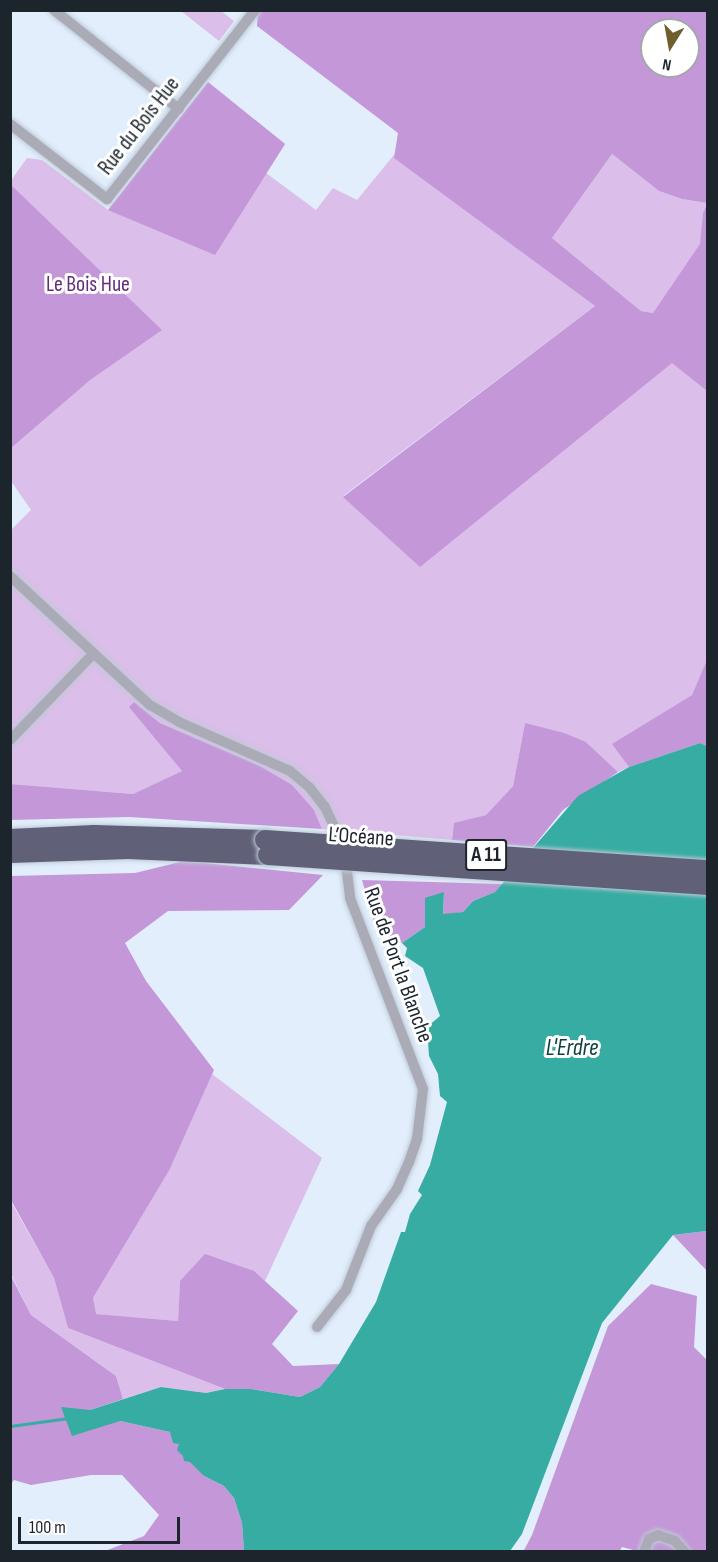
<!DOCTYPE html>
<html>
<head>
<meta charset="utf-8">
<style>
	body { margin:0 }
	#map { position:relative; width:718px; height:1562px; overflow:hidden; background:#e2eefc; font-family:"Sofia Sans Condensed",sans-serif }
	div>[style] { position:absolute }
	.green>* { inset:0; background:#dbbee9 }
	.forest>* { inset:0; background:#c497d8 }
	.water>* { inset:0; background:#37aca2 }
	.stream>* { height:3px; margin:-1.5px; padding:0 1.5px; transform-origin:1.5px; border-radius:1.5px; background:#37aca2 }
	.roads { filter:drop-shadow(0 0 2px #becad7) drop-shadow(0 0 2px #becad7) }
	.minor>* { height:10px; margin:-5px; padding:0 5px; transform-origin:5px; border-radius:5px; background:#ababb7 }
	.motorway>* { height:20px; margin:-10px; padding:0 10px; transform-origin:10px; border-radius:10px; background:#606179 }
	.bridges { filter:drop-shadow(0 0 2px #becad7) drop-shadow(0 0 2px #becad7) }
	.motorway-bridge>* { height:20px; margin:-10px; padding:0 10px; transform-origin:10px; border-radius:10px; background:#606179 }
	span { translate:-50% -50%; white-space:nowrap; text-align:center; line-height:1.15; -webkit-text-stroke:6px #fff; paint-order:stroke }
	.shield-label span { padding:2px 4px; background:#fff; border:2px solid; border-radius:4px; -webkit-text-stroke-width:0 }
	.shield-label { font-size:21px; color:#1c242c; font-weight:700 }
	.street-label { font-size:22px; color:#1c242c }
	.park-label { font-size:22px; color:#642d7a }
	.water-label { font-size:24px; color:#0d413c; font-style:italic }
	.frame { position:absolute; inset:0; border:12px solid #1c242c; pointer-events:none }
	.north { position:absolute; left:640px; top:18px; width:60px; height:60px; box-sizing:border-box; background:#fff; border:2px solid #a4a7ab; border-radius:50%; rotate:191deg; font-size:16px; font-weight:700; line-height:24px; text-align:center; color:#1c242c }
	.north::after { content:''; display:block; margin:auto; width:21px; height:27px; background:#705e2c; clip-path:polygon(50% 0,100% 100%,50% 72%,0 100%) }
	.scale { position:absolute; left:18px; top:1517px; width:162px; height:27px; box-sizing:border-box; border:3px solid #1c242c; border-top:0; padding-left:8px; font-size:18px; line-height:21px; white-space:nowrap; color:#1c242c; -webkit-text-stroke:4px #fff; paint-order:stroke }
</style>
</head>
<body>
<div id="map">
	<div class="green">
		<i style="clip-path:polygon(181px 11px,221px 11px,234px 21px,219px 41px)"></i>
		<i style="clip-path:polygon(208px 82px,285px 144px,266px 173px,316px 210px,333px 188px,357px 200px,398px 150px,395px 158px,595px 306px,343px 496px,420px 566px,672px 362px,707px 391px,708px 660px,692px 695px,613px 744px,629px 767px,618px 772px,586px 742px,525px 723px,513px 786px,486px 815px,454px 824px,452px 840px,322px 829px,314px 810px,258px 765px,160px 723px,134px 702px,130px 707px,182px 771px,133px 794px,11px 784px,11px 530px,31px 510px,11px 481px,10px 182px,27px 158px,42px 160px,108px 210px)"></i>
		<i style="clip-path:polygon(612px 154px,659px 191px,682px 199px,707px 203px,703px 214px,701px 244px,653px 313px,641px 311px,552px 238px)"></i>
		<i style="clip-path:polygon(212px 1074px,322px 1158px,265px 1281px,253px 1271px,180px 1281px,178px 1321px,95px 1314px,93px 1298px,170px 1169px)"></i>
		<i style="clip-path:polygon(10px 1200px,54px 1278px,68px 1328px,225px 1389px,206px 1393px,161px 1387px,123px 1399px,116px 1376px,31px 1315px,11px 1274px)"></i>
	</div>
	<div class="forest">
		<i style="clip-path:polygon(evenodd,258px 10px,707px 11px,707px 203px,682px 199px,659px 191px,612px 154px,552px 238px,641px 311px,653px 313px,700px 244px,703px 213px,707px 204px,707px 391px,672px 363px,420px 567px,343px 497px,595px 306px,394px 158px,398px 133px,257px 26px,258px 10px,652px 30px,688px 30px,688px 66px,652px 66px,652px 30px)"></i>
		<i style="clip-path:polygon(208px 82px,285px 144px,215px 255px,108px 210px)"></i>
		<i style="clip-path:polygon(11px 185px,162px 330px,90px 380px,11px 448px)"></i>
		<i style="clip-path:polygon(707px 660px,707px 746px,700px 743px,629px 767px,612px 744px,692px 695px)"></i>
		<i style="clip-path:polygon(134px 702px,160px 723px,258px 765px,292px 785px,314px 810px,322px 829px,129px 817px,11px 820px,11px 784px,133px 794px,182px 771px,129px 707px)"></i>
		<i style="clip-path:polygon(525px 723px,564px 733px,586px 742px,618px 772px,563px 810px,533px 847px,452px 840px,454px 823px,486px 815px,513px 786px)"></i>
		<i style="clip-path:polygon(184px 861px,323px 875px,289px 910px,168px 911px,125px 943px,146px 981px,214px 1070px,170px 1169px,93px 1298px,96px 1314px,178px 1321px,180px 1281px,205px 1254px,254px 1271px,298px 1311px,272px 1344px,293px 1366px,339px 1364px,320px 1387px,300px 1397px,251px 1389px,225px 1389px,68px 1328px,54px 1278px,11px 1200px,10px 876px,135px 873px)"></i>
		<i style="clip-path:polygon(362px 880px,502px 884px,495px 892px,473px 901px,463px 912px,443px 915px,444px 892px,425px 927px,402px 943px,377px 932px)"></i>
		<i style="clip-path:polygon(707px 1231px,707px 1271px,673px 1235px)"></i>
		<i style="clip-path:polygon(10px 1274px,31px 1315px,116px 1376px,123px 1399px,90px 1410px,120px 1421px,170px 1432px,204px 1476px,224px 1486px,234px 1498px,242px 1523px,244px 1551px,105px 1551px,144px 1536px,159px 1515px,122px 1475px,91px 1475px,31px 1485px,14px 1480px,11px 1484px)"></i>
		<i style="clip-path:polygon(651px 1284px,697px 1296px,694px 1347px,708px 1361px,707px 1551px,637px 1551px,622px 1547px,619px 1552px,523px 1552px,532px 1535px,608px 1326px)"></i>
	</div>
	<div class="water">
		<i style="clip-path:polygon(700px 743px,707px 746px,707px 1231px,673px 1235px,602px 1323px,522px 1534px,510px 1551px,244px 1551px,242px 1523px,234px 1498px,224px 1486px,204px 1476px,190px 1462px,184px 1461px,183px 1456px,177px 1450px,179px 1444px,173px 1443px,170px 1432px,120px 1421px,72px 1436px,61px 1407px,90px 1410px,161px 1387px,206px 1393px,225px 1389px,251px 1389px,300px 1397px,320px 1387px,339px 1364px,376px 1302px,401px 1232px,405px 1232px,410px 1214px,422px 1195px,418px 1191px,430px 1165px,447px 1102px,440px 1096px,438px 1074px,429px 1056px,427px 1027px,440px 1016px,423px 968px,405px 956px,407px 948px,402px 943px,425px 927px,425px 898px,444px 892px,443px 914px,463px 912px,473px 901px,495px 892px,578px 796px,629px 767px)"></i>
	</div>
	<div class="stream">
		<i style="left:10px;top:1426px;width:59px;rotate:-7.9deg"></i>
	</div>
	<div class="roads">
		<div class="minor">
			<i style="left:54px;top:10px;width:159px;rotate:38.4deg"></i>
			<i style="left:10px;top:124px;width:123px;rotate:37.7deg"></i>
			<i style="left:107px;top:199px;width:240px;rotate:-51.9deg"></i>
			<i style="left:10px;top:576px;width:190px;rotate:42.7deg"></i>
			<i style="left:150px;top:705px;width:34px;rotate:30deg"></i>
			<i style="left:179px;top:722px;width:121px;rotate:23.8deg"></i>
			<i style="left:290px;top:771px;width:26px;rotate:40deg"></i>
			<i style="left:310px;top:788px;width:24px;rotate:52deg"></i>
			<i style="left:325px;top:807px;width:23px;rotate:65deg"></i>
			<i style="left:335px;top:828px;width:46px;rotate:74.7deg"></i>
			<i style="left:347px;top:872px;width:26px;rotate:83deg"></i>
			<i style="left:350px;top:898px;width:204px;rotate:69.1deg"></i>
			<i style="left:423px;top:1089px;width:50px;rotate:96.8deg"></i>
			<i style="left:417px;top:1139px;width:24px;rotate:109deg"></i>
			<i style="left:409px;top:1162px;width:30px;rotate:114deg"></i>
			<i style="left:397px;top:1189px;width:45px;rotate:125.1deg"></i>
			<i style="left:371px;top:1226px;width:69px;rotate:111.3deg"></i>
			<i style="left:346px;top:1290px;width:47px;rotate:128.1deg"></i>
			<i style="left:10px;top:740px;width:120px;rotate:-46deg"></i>
			<i style="left:644px;top:1552px;width:14px;rotate:-69deg"></i>
			<i style="left:649px;top:1539px;width:10px;rotate:-24deg"></i>
			<i style="left:658px;top:1535px;width:18px;rotate:19deg"></i>
			<i style="left:675px;top:1541px;width:15px;rotate:48deg"></i>
		</div>
		<div class="motorway">
			<i style="left:10px;top:839px;width:84px;rotate:-2.7deg"></i>
			<i style="left:94px;top:835px;width:171px;rotate:1.7deg"></i>
			<i style="left:10px;top:853px;width:118px;rotate:-1.9deg"></i>
			<i style="left:128px;top:849px;width:140px;rotate:2.5deg"></i>
		</div>
	</div>
	<div class="bridges">
		<div class="motorway-bridge">
			<i style="left:265px;top:840px;width:444px;rotate:3.9deg"></i>
			<i style="left:268px;top:855px;width:441px;rotate:3.9deg"></i>
		</div>
	</div>
	<div class="shield-label">
		<span style="left:486px;top:855px">A 11</span>
	</div>
	<div class="street-label">
		<span style="left:139px;top:126px;rotate:-52deg">Rue du Bois Hue</span>
		<span style="left:361px;top:837px;rotate:4deg">L’Océane</span>
		<span style="left:398px;top:965px;rotate:70deg">Rue de Port la Blanche</span>
	</div>
	<div class="park-label">
		<span style="left:88px;top:285px">Le Bois Hue</span>
	</div>
	<div class="water-label">
		<span style="left:572px;top:1048px">L'Erdre</span>
	</div>
	<div class="frame"></div>
	<div class="north">N</div>
	<div class="scale">100 m</div>
</div>
</body>
</html>
